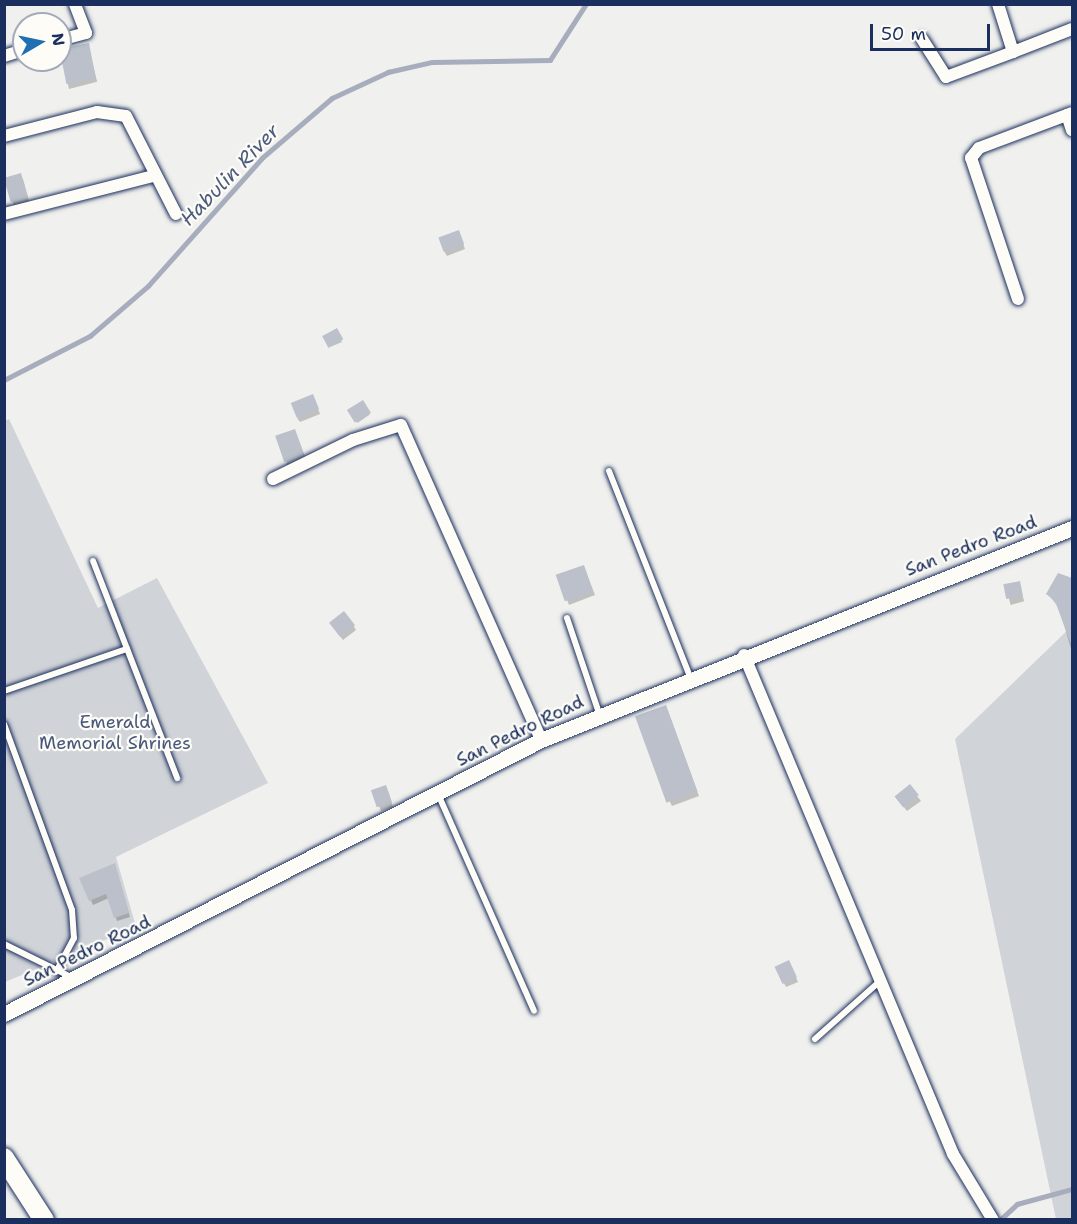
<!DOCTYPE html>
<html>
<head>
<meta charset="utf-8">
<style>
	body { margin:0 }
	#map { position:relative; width:1077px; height:1224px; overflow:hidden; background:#f0f0ee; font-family:"Shantell Sans",sans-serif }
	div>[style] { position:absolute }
	.green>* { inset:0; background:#d0d3d8 }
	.shadow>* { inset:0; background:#0003; transform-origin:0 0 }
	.stream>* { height:4.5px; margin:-2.25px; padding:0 2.25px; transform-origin:2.25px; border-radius:2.25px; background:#a7adbd }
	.building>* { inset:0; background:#bbc0ca; transform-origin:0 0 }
	.roads { filter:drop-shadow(0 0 2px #1b2f5e) drop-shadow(0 0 2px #1b2f5e) }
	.service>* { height:6px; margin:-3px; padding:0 3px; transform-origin:3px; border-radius:3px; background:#fdfcf7 }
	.minor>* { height:12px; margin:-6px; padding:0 6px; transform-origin:6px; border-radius:6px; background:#fdfcf7 }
	.tertiary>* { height:15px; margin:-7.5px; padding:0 7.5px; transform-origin:7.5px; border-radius:7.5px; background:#fdfcf7 }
	.primary>* { height:20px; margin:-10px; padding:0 10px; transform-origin:10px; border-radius:10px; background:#fdfcf7 }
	span { translate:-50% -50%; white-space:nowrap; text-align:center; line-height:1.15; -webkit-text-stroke:4.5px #fdfcf7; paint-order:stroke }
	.street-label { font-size:18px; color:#1b2f5e }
	.park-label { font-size:18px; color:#48587c }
	.water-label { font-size:20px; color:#4c5b7f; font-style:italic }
	.frame { position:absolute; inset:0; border:6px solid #1b2f5e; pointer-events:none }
	.north { position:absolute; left:12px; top:12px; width:60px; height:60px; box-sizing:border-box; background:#fdfcf7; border:2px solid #a3aaba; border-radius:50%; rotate:81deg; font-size:16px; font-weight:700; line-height:24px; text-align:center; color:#1b2f5e }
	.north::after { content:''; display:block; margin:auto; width:21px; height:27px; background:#1f6fb2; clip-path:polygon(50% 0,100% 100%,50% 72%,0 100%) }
	.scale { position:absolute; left:870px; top:24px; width:120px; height:27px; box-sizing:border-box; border:3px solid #1b2f5e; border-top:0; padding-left:8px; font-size:18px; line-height:21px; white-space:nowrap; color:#1b2f5e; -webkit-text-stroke:4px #fdfcf7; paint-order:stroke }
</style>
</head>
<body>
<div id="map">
	<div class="green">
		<i style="clip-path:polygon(9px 419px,98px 608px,157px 578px,268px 783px,116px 857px,136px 927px,5px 982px,4px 421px)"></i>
		<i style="clip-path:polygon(1072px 626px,1072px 1219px,1056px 1219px,955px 739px)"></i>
	</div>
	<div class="shadow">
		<i style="left:88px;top:45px;width:38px;height:29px;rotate:76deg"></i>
		<i style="clip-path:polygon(23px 179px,29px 201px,14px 206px,5px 180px)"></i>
		<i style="clip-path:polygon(461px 237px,465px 249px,447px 256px,444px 251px)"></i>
		<i style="left:337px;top:330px;width:13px;height:15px;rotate:67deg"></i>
		<i style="clip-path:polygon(315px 400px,320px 414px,300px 422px,297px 418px)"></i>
		<i style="left:362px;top:403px;width:14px;height:15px;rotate:56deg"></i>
		<i style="clip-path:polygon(297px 435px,306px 459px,289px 468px,286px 464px)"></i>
		<i style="clip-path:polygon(584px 567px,595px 595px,569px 605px,567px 600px)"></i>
		<i style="clip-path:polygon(1059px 575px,1072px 580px,1072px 652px,1059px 608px,1048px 594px)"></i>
		<i style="left:1019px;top:582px;width:20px;height:14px;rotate:75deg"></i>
		<i style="clip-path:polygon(353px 625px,356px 630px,343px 640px,333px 627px)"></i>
		<i style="clip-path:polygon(668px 711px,699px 796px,672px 806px,670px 802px)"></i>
		<i style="clip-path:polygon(909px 786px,921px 801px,907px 811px,899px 801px)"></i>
		<i style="clip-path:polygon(373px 791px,388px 791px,393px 807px,381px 811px)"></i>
		<i style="clip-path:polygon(116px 868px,130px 917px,117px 921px,109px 898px,93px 905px,81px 878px)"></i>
		<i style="clip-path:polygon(791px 966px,798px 982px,786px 987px,784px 983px)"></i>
	</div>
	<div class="stream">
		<i style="left:4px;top:380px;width:97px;rotate:-27.1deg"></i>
		<i style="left:90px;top:336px;width:77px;rotate:-40.8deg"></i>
		<i style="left:148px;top:286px;width:171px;rotate:-48.3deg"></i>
		<i style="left:262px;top:158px;width:92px;rotate:-40.6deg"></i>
		<i style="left:332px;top:98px;width:62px;rotate:-24.9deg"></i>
		<i style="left:388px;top:72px;width:45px;rotate:-12.8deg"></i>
		<i style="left:432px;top:62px;width:118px;rotate:-1deg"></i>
		<i style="left:550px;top:60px;width:67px;rotate:-57.3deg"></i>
		<i style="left:1000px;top:1220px;width:23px;rotate:-43deg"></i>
		<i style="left:1017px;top:1204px;width:57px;rotate:-15.3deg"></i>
	</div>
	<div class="building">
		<i style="left:89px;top:43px;width:36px;height:30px;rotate:79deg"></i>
		<i style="left:21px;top:173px;width:25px;height:18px;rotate:74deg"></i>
		<i style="left:459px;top:230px;width:15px;height:22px;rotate:70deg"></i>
		<i style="left:337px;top:328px;width:13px;height:17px;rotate:61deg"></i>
		<i style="left:313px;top:394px;width:16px;height:24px;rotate:68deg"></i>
		<i style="left:363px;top:400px;width:15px;height:19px;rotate:58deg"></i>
		<i style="left:295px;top:429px;width:28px;height:21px;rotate:71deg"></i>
		<i style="left:584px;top:565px;width:28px;height:30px;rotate:71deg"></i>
		<i style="clip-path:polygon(1058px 573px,1072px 578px,1072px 647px,1055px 601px,1046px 594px)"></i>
		<i style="left:1020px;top:581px;width:15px;height:17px;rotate:79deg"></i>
		<i style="left:344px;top:611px;width:18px;height:19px;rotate:52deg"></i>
		<i style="left:666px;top:705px;width:92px;height:33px;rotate:70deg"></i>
		<i style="left:910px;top:784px;width:14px;height:20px;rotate:51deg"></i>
		<i style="left:386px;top:785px;width:18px;height:16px;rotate:71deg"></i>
		<i style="clip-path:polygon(115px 863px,129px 913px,114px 918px,106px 894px,89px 901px,79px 878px)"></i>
		<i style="left:789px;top:960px;width:19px;height:16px;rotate:65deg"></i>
	</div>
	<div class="roads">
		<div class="service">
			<i style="left:609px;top:471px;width:221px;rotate:68.5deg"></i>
			<i style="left:93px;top:561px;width:233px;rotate:68.8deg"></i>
			<i style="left:567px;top:618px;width:100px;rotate:71.4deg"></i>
			<i style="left:4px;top:691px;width:130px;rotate:-18.9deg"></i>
			<i style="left:4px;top:724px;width:198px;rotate:69.9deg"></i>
			<i style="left:72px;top:910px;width:28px;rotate:86deg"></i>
			<i style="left:74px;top:938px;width:38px;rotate:118deg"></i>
			<i style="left:438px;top:794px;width:237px;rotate:66.1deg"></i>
			<i style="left:4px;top:944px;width:75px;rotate:26.2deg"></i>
			<i style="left:815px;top:1039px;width:86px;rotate:-41.7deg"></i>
		</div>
		<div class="minor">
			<i style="left:922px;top:39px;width:45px;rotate:57.7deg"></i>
			<i style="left:946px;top:77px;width:72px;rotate:-20.5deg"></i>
			<i style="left:1013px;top:52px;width:50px;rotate:-107.4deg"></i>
			<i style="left:60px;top:40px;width:27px;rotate:-15deg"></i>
			<i style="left:86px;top:33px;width:31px;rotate:-111deg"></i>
			<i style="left:1013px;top:52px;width:63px;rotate:-21.3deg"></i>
			<i style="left:4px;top:56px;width:21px;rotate:-17deg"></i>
			<i style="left:1067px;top:115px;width:16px;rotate:72deg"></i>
			<i style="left:4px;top:136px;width:96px;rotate:-14.5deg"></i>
			<i style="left:97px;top:112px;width:29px;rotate:8deg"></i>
			<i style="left:126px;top:116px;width:110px;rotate:63deg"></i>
			<i style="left:4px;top:214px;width:154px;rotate:-14.3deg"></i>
			<i style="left:1018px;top:299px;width:149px;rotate:-108.4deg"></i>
			<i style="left:971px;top:158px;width:13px;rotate:-51deg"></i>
			<i style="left:979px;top:148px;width:99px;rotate:-20.6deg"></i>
			<i style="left:273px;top:479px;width:89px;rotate:-26deg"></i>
			<i style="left:353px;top:440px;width:50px;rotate:-17.4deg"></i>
			<i style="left:401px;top:425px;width:345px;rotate:66deg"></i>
			<i style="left:744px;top:655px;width:541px;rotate:67.27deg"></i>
			<i style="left:953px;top:1154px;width:77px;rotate:58.8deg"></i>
		</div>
		<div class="tertiary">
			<i style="left:4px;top:1014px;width:603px;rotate:-27.03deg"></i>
			<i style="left:541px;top:740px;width:572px;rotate:-21.76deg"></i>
		</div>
		<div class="primary">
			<i style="left:4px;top:1158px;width:74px;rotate:57.2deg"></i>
		</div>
	</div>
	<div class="street-label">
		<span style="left:971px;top:546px;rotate:-21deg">San Pedro Road</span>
		<span style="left:520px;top:731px;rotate:-26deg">San Pedro Road</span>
		<span style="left:87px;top:951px;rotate:-26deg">San Pedro Road</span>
	</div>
	<div class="park-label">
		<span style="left:115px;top:733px">Emerald<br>Memorial Shrines</span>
	</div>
	<div class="water-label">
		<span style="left:230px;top:175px;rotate:-46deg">Habulin River</span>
	</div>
	<div class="frame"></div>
	<div class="north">N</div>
	<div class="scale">50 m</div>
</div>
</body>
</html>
